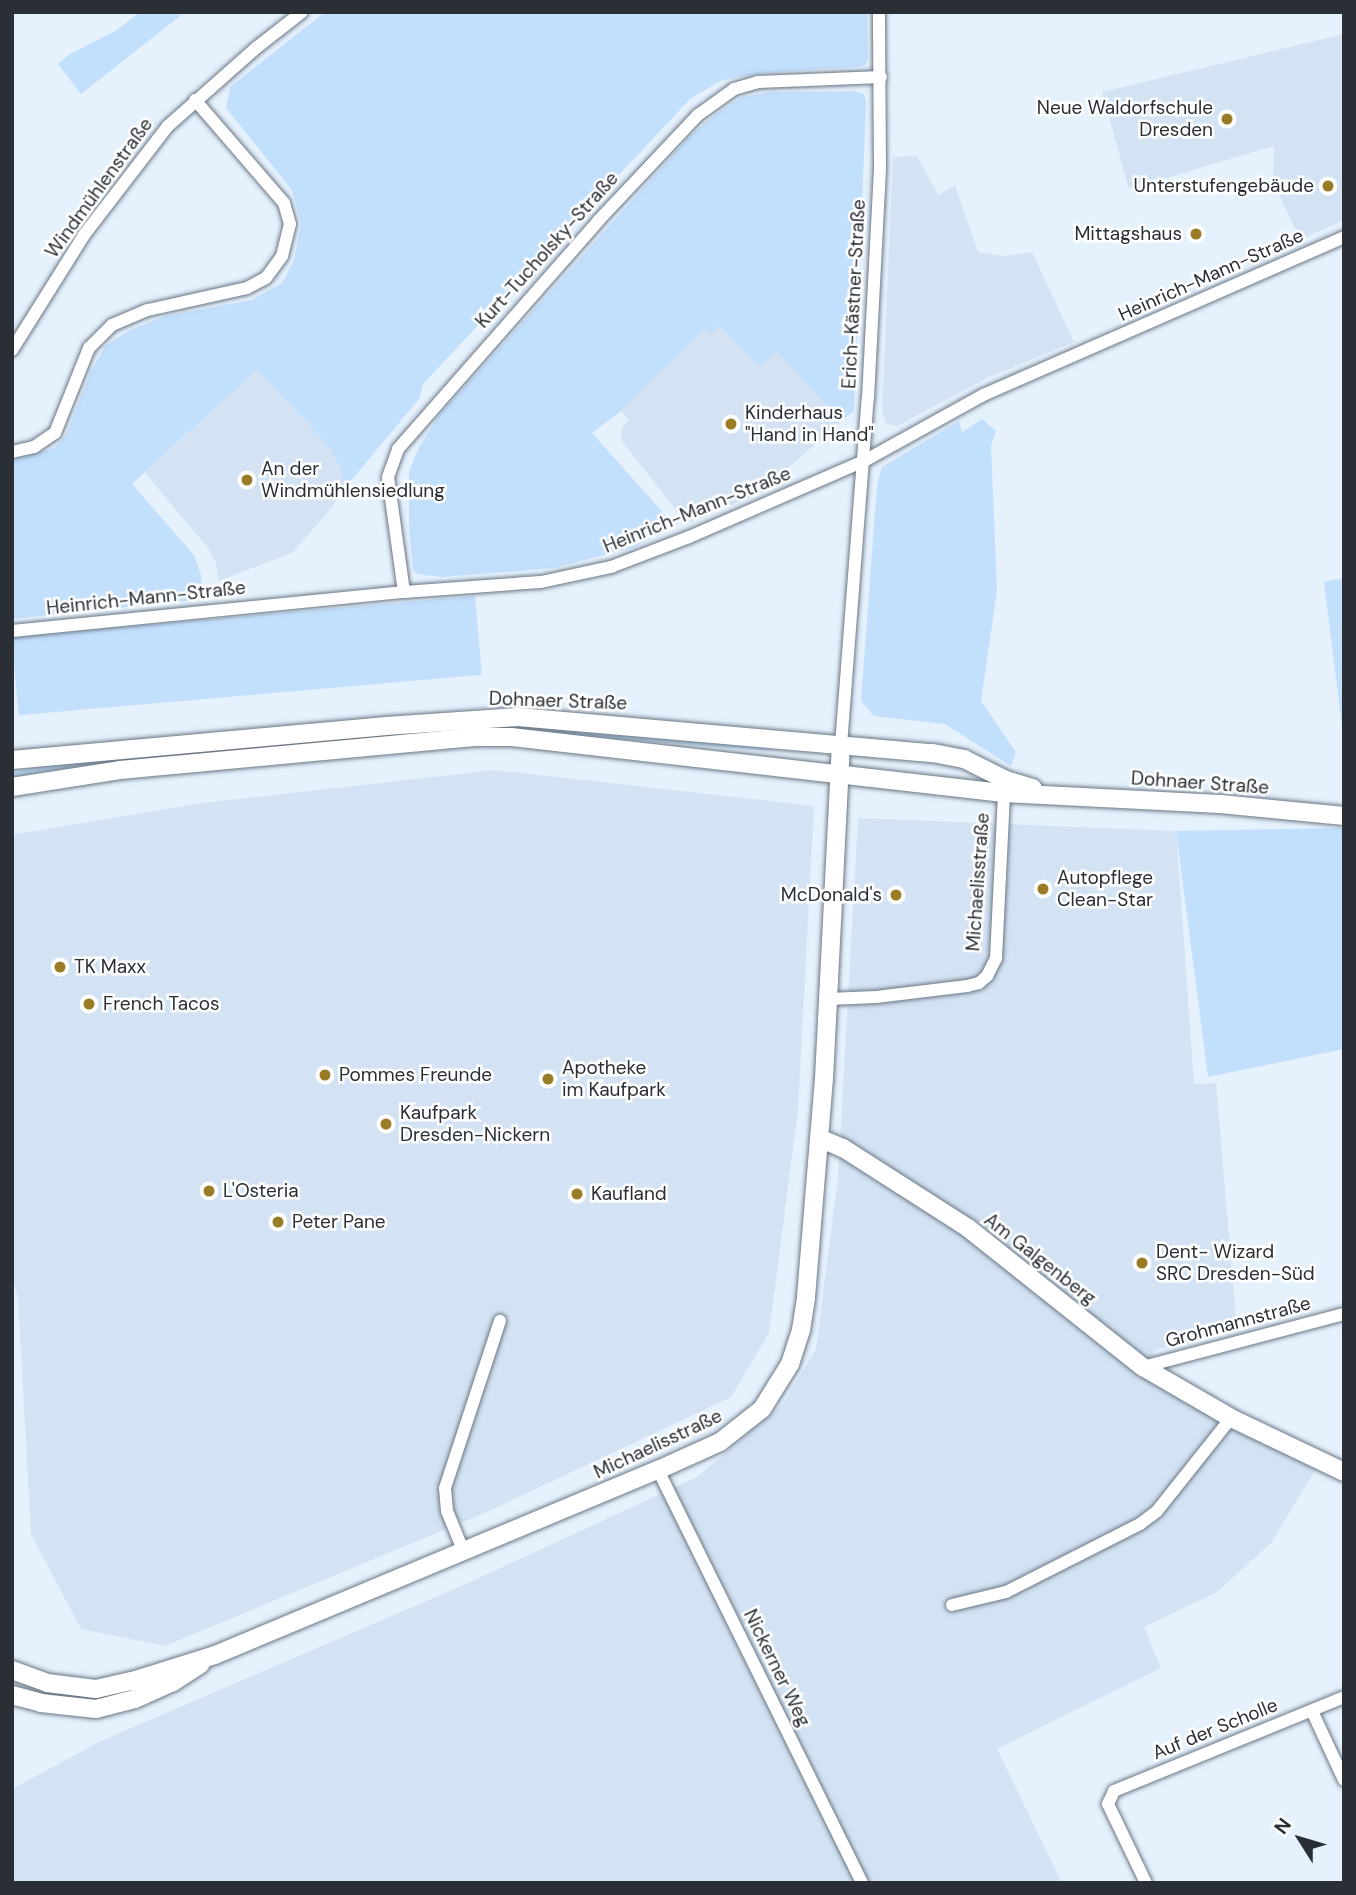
<!DOCTYPE html>
<html>
<head>
<meta charset="utf-8">
<style>
	body { margin:0 }
	#map { position:relative; width:1356px; height:1895px; overflow:hidden; background:#e5f1fd; font-family:"DM Sans",sans-serif }
	div>[style] { position:absolute }
	.built>* { inset:0; background:#d3e3f3 }
	.green>* { inset:0; background:#c2dffc; transform-origin:0 0 }
	.roads { filter:drop-shadow(0 0 2px #6a7784) drop-shadow(0 0 2px #6a7784) }
	.street>* { height:12px; margin:-6px; padding:0 6px; transform-origin:6px; border-radius:6px; background:#fff }
	.secondary>* { height:18px; margin:-9px; padding:0 9px; transform-origin:9px; border-radius:9px; background:#fff }
	.dots>* { width:19px; height:19px; translate:-50% -50%; box-sizing:border-box; border:4px solid #fff; border-radius:50% }
	span { translate:-50% -50%; white-space:nowrap; text-align:center; line-height:1.15; -webkit-text-stroke:5px #fff; paint-order:stroke }
	.poi-label { font-size:19px; color:#292f35 }
	.right { translate:-100% -50%; text-align:right }
	.left { translate:0 -50%; text-align:left }
	.street-label { font-size:19px; color:#292f35 }
	.frame { position:absolute; inset:0; border:14px solid #292f35; pointer-events:none }
	.north { position:absolute; left:1265px; top:1804px; width:70px; height:70px; -webkit-text-stroke:5px #fff; paint-order:stroke; rotate:307deg; font-size:19px; font-weight:700; line-height:28px; text-align:center; color:#292f35 }
	.north::after { content:''; display:block; margin:auto; width:24px; height:32px; background:#292f35; clip-path:polygon(50% 0,100% 100%,50% 72%,0 100%) }
</style>
</head>
<body>
<div id="map">
	<div class="built">
		<i style="clip-path:polygon(1344px 34px,1344px 220px,1302px 239px,1298px 235px,1273px 182px,1274px 146px,1129px 189px,1102px 92px)"></i>
		<i style="clip-path:polygon(917px 156px,938px 195px,955px 185px,978px 252px,1003px 256px,1032px 252px,1074px 342px,987px 378px,897px 426px,886px 424px,882px 410px,893px 157px)"></i>
		<i style="clip-path:polygon(719px 325px,758px 366px,777px 351px,841px 421px,786px 470px,791px 480px,687px 524px,621px 440px,622px 428px,629px 420px,621px 411px,705px 329px)"></i>
		<i style="clip-path:polygon(257px 370px,326px 443px,341px 468px,345px 488px,329px 511px,292px 553px,218px 581px,216px 563px,208px 548px,145px 473px)"></i>
		<i style="clip-path:polygon(495px 770px,814px 806px,798px 1110px,769px 1333px,731px 1397px,487px 1512px,165px 1646px,81px 1629px,31px 1534px,18px 1297px,12px 1278px,12px 835px,202px 803px)"></i>
		<i style="clip-path:polygon(858px 818px,1176px 831px,1194px 1084px,1216px 1083px,1237px 1330px,1154px 1350px,1152px 1382px,1218px 1421px,1316px 1469px,1271px 1543px,1217px 1592px,1144px 1627px,1161px 1668px,997px 1749px,1062px 1883px,12px 1883px,12px 1789px,101px 1741px,468px 1583px,697px 1477px,783px 1404px,816px 1349px,838px 1178px)"></i>
	</div>
	<div class="green">
		<i style="clip-path:polygon(140px 12px,185px 12px,81px 94px,58px 64px,70px 54px,117px 30px)"></i>
		<i style="clip-path:polygon(325px 12px,867px 12px,868px 59px,865px 65px,858px 67px,763px 73px,722px 80px,690px 99px,423px 384px,419px 399px,345px 488px,341px 468px,326px 443px,257px 370px,132px 484px,194px 555px,201px 575px,204px 599px,12px 619px,12px 460px,54px 448px,66px 435px,91px 371px,106px 345px,130px 330px,166px 316px,252px 300px,282px 283px,294px 260px,301px 224px,292px 190px,226px 108px,230px 87px)"></i>
		<i style="clip-path:polygon(855px 91px,864px 94px,866px 103px,854px 411px,841px 421px,777px 352px,758px 366px,719px 325px,711px 334px,705px 329px,621px 411px,592px 433px,674px 525px,635px 547px,554px 568px,441px 577px,417px 574px,413px 568px,409px 529px,409px 471px,420px 445px,441px 413px,691px 135px,716px 114px,742px 97px,771px 92px)"></i>
		<i style="clip-path:polygon(982px 419px,996px 431px,991px 446px,997px 590px,981px 701px,1016px 752px,1011px 766px,945px 724px,874px 716px,861px 701px,877px 485px,882px 467px,959px 421px,962px 432px)"></i>
		<i style="clip-path:polygon(1344px 578px,1344px 742px,1324px 582px)"></i>
		<i style="left:475px;top:596px;width:79px;height:465px;rotate:85deg"></i>
		<i style="clip-path:polygon(479px 724px,545px 725px,770px 744px,769px 751px,480px 728px,108px 763px,12px 777px,12px 773px,47px 764px)"></i>
		<i style="clip-path:polygon(1344px 828px,1344px 1049px,1208px 1077px,1176px 831px)"></i>
	</div>
	<div class="roads">
		<div class="street">
			<i style="left:12px;top:350px;width:136px;rotate:-57.9deg"></i>
			<i style="left:84px;top:235px;width:138px;rotate:-52.4deg"></i>
			<i style="left:168px;top:126px;width:118px;rotate:-41.6deg"></i>
			<i style="left:256px;top:48px;width:58px;rotate:-38deg"></i>
			<i style="left:12px;top:452px;width:23px;rotate:-13deg"></i>
			<i style="left:34px;top:447px;width:25px;rotate:-34deg"></i>
			<i style="left:55px;top:433px;width:92px;rotate:-68.2deg"></i>
			<i style="left:89px;top:348px;width:33px;rotate:-45deg"></i>
			<i style="left:112px;top:325px;width:39px;rotate:-23deg"></i>
			<i style="left:148px;top:310px;width:101px;rotate:-12.5deg"></i>
			<i style="left:247px;top:288px;width:21px;rotate:-28deg"></i>
			<i style="left:266px;top:278px;width:27px;rotate:-54deg"></i>
			<i style="left:282px;top:256px;width:33px;rotate:-76deg"></i>
			<i style="left:290px;top:224px;width:22px;rotate:-106deg"></i>
			<i style="left:284px;top:203px;width:136px;rotate:-130.8deg"></i>
			<i style="left:404px;top:592px;width:116px;rotate:-97.9deg"></i>
			<i style="left:388px;top:477px;width:30px;rotate:-70deg"></i>
			<i style="left:398px;top:449px;width:303px;rotate:-48.7deg"></i>
			<i style="left:598px;top:221px;width:146px;rotate:-46.7deg"></i>
			<i style="left:698px;top:115px;width:44px;rotate:-35.8deg"></i>
			<i style="left:734px;top:89px;width:25px;rotate:-16deg"></i>
			<i style="left:758px;top:82px;width:123px;rotate:-2.3deg"></i>
			<i style="left:12px;top:631px;width:394px;rotate:-5.7deg"></i>
			<i style="left:404px;top:592px;width:137px;rotate:-4.2deg"></i>
			<i style="left:541px;top:582px;width:72px;rotate:-12.1deg"></i>
			<i style="left:611px;top:567px;width:84px;rotate:-21deg"></i>
			<i style="left:689px;top:537px;width:191px;rotate:-23.5deg"></i>
			<i style="left:864px;top:461px;width:136px;rotate:-29deg"></i>
			<i style="left:983px;top:395px;width:394px;rotate:-23.6deg"></i>
			<i style="left:841px;top:745px;width:348px;rotate:-85.6deg"></i>
			<i style="left:868px;top:398px;width:230px;rotate:-87deg"></i>
			<i style="left:880px;top:168px;width:156px;rotate:-90.4deg"></i>
			<i style="left:829px;top:999px;width:47px;rotate:-2.4deg"></i>
			<i style="left:876px;top:997px;width:92px;rotate:-6.9deg"></i>
			<i style="left:967px;top:986px;width:12px;rotate:-14deg"></i>
			<i style="left:979px;top:983px;width:11px;rotate:-41deg"></i>
			<i style="left:987px;top:976px;width:20px;rotate:-63deg"></i>
			<i style="left:996px;top:958px;width:165px;rotate:-87.2deg"></i>
			<i style="left:1143px;top:1367px;width:208px;rotate:-14.8deg"></i>
			<i style="left:658px;top:1470px;width:461px;rotate:63.7deg"></i>
			<i style="left:463px;top:1550px;width:42px;rotate:-112.3deg"></i>
			<i style="left:447px;top:1511px;width:23px;rotate:-95deg"></i>
			<i style="left:445px;top:1488px;width:176px;rotate:-71.8deg"></i>
			<i style="left:952px;top:1605px;width:56px;rotate:-13.5deg"></i>
			<i style="left:1006px;top:1592px;width:150px;rotate:-26.9deg"></i>
			<i style="left:1140px;top:1524px;width:21px;rotate:-37deg"></i>
			<i style="left:1157px;top:1511px;width:119px;rotate:-51.5deg"></i>
			<i style="left:1312px;top:1711px;width:76px;rotate:65.1deg"></i>
			<i style="left:1146px;top:1883px;width:88px;rotate:-115.7deg"></i>
			<i style="left:1108px;top:1804px;width:14px;rotate:-65deg"></i>
			<i style="left:1114px;top:1791px;width:248px;rotate:-22.2deg"></i>
		</div>
		<div class="secondary">
			<i style="left:12px;top:760px;width:376px;rotate:-5.2deg"></i>
			<i style="left:386px;top:726px;width:132px;rotate:-3.9deg"></i>
			<i style="left:518px;top:717px;width:417px;rotate:5deg"></i>
			<i style="left:933px;top:753px;width:32px;rotate:11deg"></i>
			<i style="left:964px;top:759px;width:47px;rotate:26.6deg"></i>
			<i style="left:1006px;top:780px;width:28px;rotate:17deg"></i>
			<i style="left:12px;top:787px;width:109px;rotate:-8.9deg"></i>
			<i style="left:120px;top:770px;width:361px;rotate:-5.3deg"></i>
			<i style="left:479px;top:737px;width:32px"></i>
			<i style="left:511px;top:737px;width:496px;rotate:6.5deg"></i>
			<i style="left:1004px;top:793px;width:216px;rotate:2.9deg"></i>
			<i style="left:1220px;top:804px;width:125px;rotate:5.5deg"></i>
			<i style="left:819px;top:1138px;width:26px;rotate:23deg"></i>
			<i style="left:843px;top:1148px;width:148px;rotate:32.6deg"></i>
			<i style="left:968px;top:1228px;width:223px;rotate:38.5deg"></i>
			<i style="left:1143px;top:1367px;width:102px;rotate:30.1deg"></i>
			<i style="left:1231px;top:1418px;width:125px;rotate:25.5deg"></i>
			<i style="left:12px;top:1670px;width:37px;rotate:20deg"></i>
			<i style="left:47px;top:1683px;width:49px;rotate:7deg"></i>
			<i style="left:96px;top:1689px;width:37px;rotate:-13deg"></i>
			<i style="left:132px;top:1681px;width:87px;rotate:-17.4deg"></i>
			<i style="left:215px;top:1655px;width:480px;rotate:-22.7deg"></i>
			<i style="left:658px;top:1470px;width:68px;rotate:-24.3deg"></i>
			<i style="left:720px;top:1442px;width:53px;rotate:-38.2deg"></i>
			<i style="left:762px;top:1409px;width:53px;rotate:-58.1deg"></i>
			<i style="left:790px;top:1364px;width:36px;rotate:-72deg"></i>
			<i style="left:801px;top:1330px;width:33px;rotate:-81deg"></i>
			<i style="left:806px;top:1297px;width:219px;rotate:-85.3deg"></i>
			<i style="left:824px;top:1079px;width:334px;rotate:-87.1deg"></i>
			<i style="left:12px;top:1695px;width:30px;rotate:15deg"></i>
			<i style="left:41px;top:1703px;width:55px;rotate:6.2deg"></i>
			<i style="left:96px;top:1709px;width:40px;rotate:-14.4deg"></i>
			<i style="left:135px;top:1699px;width:42px;rotate:-24.1deg"></i>
			<i style="left:173px;top:1682px;width:33px;rotate:-33deg"></i>
		</div>
	</div>
	<div class="dots">
		<i style="left:1227px;top:119px;background:#997c25"></i>
		<i style="left:1328px;top:186px;background:#997c25"></i>
		<i style="left:1196px;top:234px;background:#997c25"></i>
		<i style="left:731px;top:424px;background:#997c25"></i>
		<i style="left:247px;top:480px;background:#997c25"></i>
		<i style="left:1043px;top:889px;background:#997c25"></i>
		<i style="left:896px;top:895px;background:#997c25"></i>
		<i style="left:60px;top:967px;background:#997c25"></i>
		<i style="left:89px;top:1004px;background:#997c25"></i>
		<i style="left:325px;top:1075px;background:#997c25"></i>
		<i style="left:548px;top:1079px;background:#997c25"></i>
		<i style="left:386px;top:1124px;background:#997c25"></i>
		<i style="left:209px;top:1191px;background:#997c25"></i>
		<i style="left:577px;top:1194px;background:#997c25"></i>
		<i style="left:278px;top:1222px;background:#997c25"></i>
		<i style="left:1142px;top:1263px;background:#997c25"></i>
	</div>
	<div class="poi-label">
		<span class="right" style="left:1213px;top:119px">Neue Waldorfschule<br>Dresden</span>
		<span class="right" style="left:1314px;top:186px">Unterstufengebäude</span>
		<span class="right" style="left:1182px;top:234px">Mittagshaus</span>
		<span class="left" style="left:745px;top:424px">Kinderhaus<br>"Hand in Hand"</span>
		<span class="left" style="left:261px;top:480px">An der<br>Windmühlensiedlung</span>
		<span class="left" style="left:1057px;top:889px">Autopflege<br>Clean-Star</span>
		<span class="right" style="left:882px;top:895px">McDonald's</span>
		<span class="left" style="left:74px;top:967px">TK Maxx</span>
		<span class="left" style="left:103px;top:1004px">French Tacos</span>
		<span class="left" style="left:562px;top:1079px">Apotheke<br>im Kaufpark</span>
		<span class="left" style="left:339px;top:1075px">Pommes Freunde</span>
		<span class="left" style="left:400px;top:1124px">Kaufpark<br>Dresden-Nickern</span>
		<span class="left" style="left:223px;top:1191px">L'Osteria</span>
		<span class="left" style="left:591px;top:1194px">Kaufland</span>
		<span class="left" style="left:292px;top:1222px">Peter Pane</span>
		<span class="left" style="left:1156px;top:1263px">Dent- Wizard<br>SRC Dresden-Süd</span>
	</div>
	<div class="street-label">
		<span style="left:99px;top:188px;rotate:-54deg">Windmühlenstraße</span>
		<span style="left:547px;top:250px;rotate:-48deg">Kurt-Tucholsky-Straße</span>
		<span style="left:1211px;top:275px;rotate:-24deg">Heinrich-Mann-Straße</span>
		<span style="left:854px;top:294px;rotate:-87deg">Erich-Kästner-Straße</span>
		<span style="left:697px;top:510px;rotate:-22deg">Heinrich-Mann-Straße</span>
		<span style="left:146px;top:598px;rotate:-6deg">Heinrich-Mann-Straße</span>
		<span style="left:558px;top:701px;rotate:2deg">Dohnaer Straße</span>
		<span style="left:1200px;top:783px;rotate:4deg">Dohnaer Straße</span>
		<span style="left:978px;top:882px;rotate:-86deg">Michaelisstraße</span>
		<span style="left:1040px;top:1259px;rotate:38deg">Am Galgenberg</span>
		<span style="left:1238px;top:1322px;rotate:-15deg">Grohmannstraße</span>
		<span style="left:658px;top:1444px;rotate:-25deg">Michaelisstraße</span>
		<span style="left:777px;top:1668px;rotate:64deg">Nickerner Weg</span>
		<span style="left:1215px;top:1729px;rotate:-22deg">Auf der Scholle</span>
	</div>
	<div class="frame"></div>
	<div class="north">N</div>
</div>
</body>
</html>
